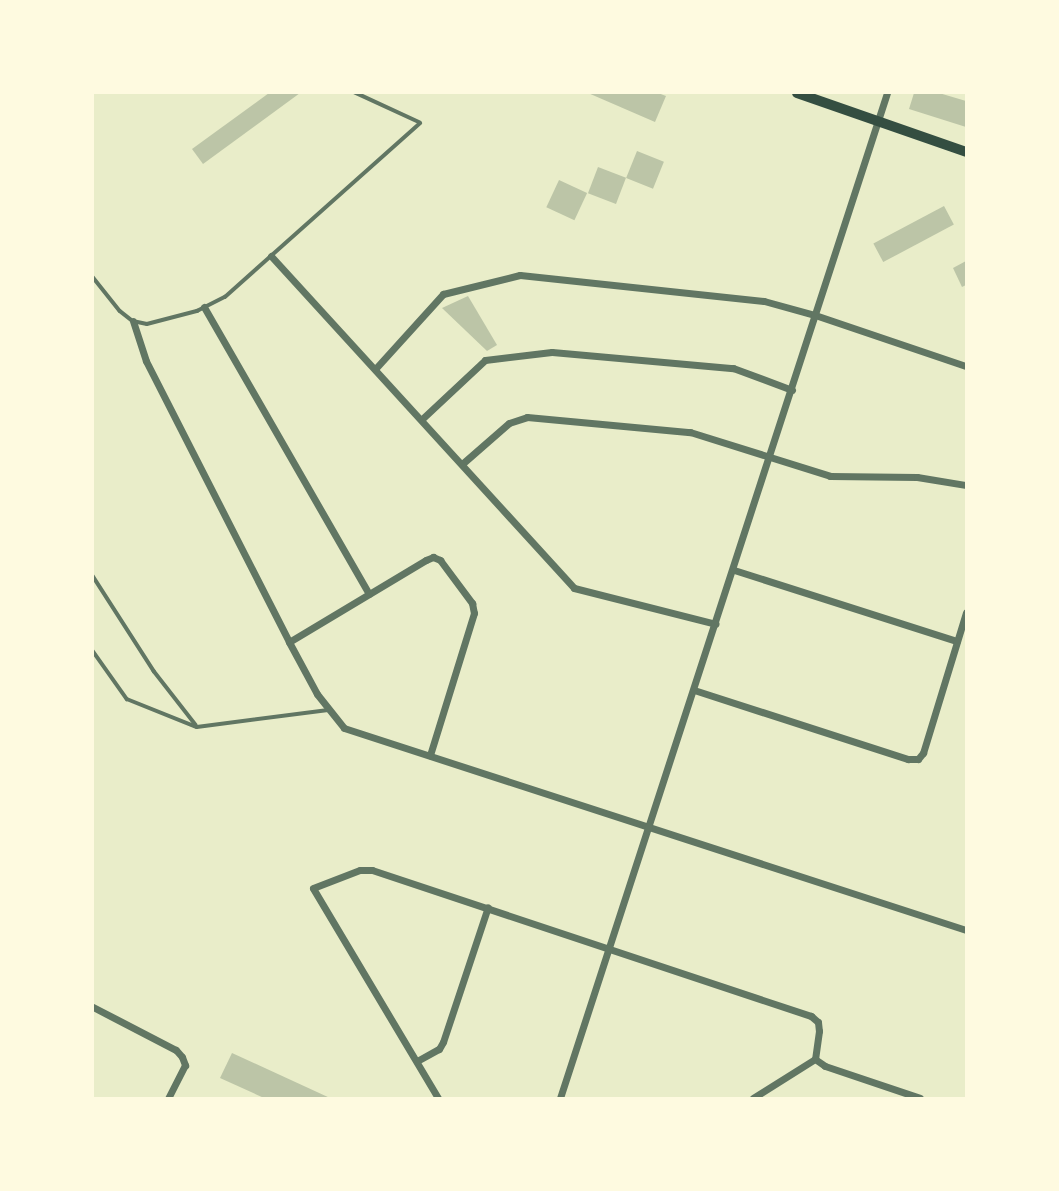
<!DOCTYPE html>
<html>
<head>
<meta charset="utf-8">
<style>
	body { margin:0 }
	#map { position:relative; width:1059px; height:1191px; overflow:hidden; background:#e9edc9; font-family:"IBM Plex Sans",sans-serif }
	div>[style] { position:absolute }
	.building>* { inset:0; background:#bcc5a7; transform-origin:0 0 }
	.service>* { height:3.5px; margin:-1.75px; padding:0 1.75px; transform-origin:1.75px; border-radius:1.75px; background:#617663 }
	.minor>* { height:7px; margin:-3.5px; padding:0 3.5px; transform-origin:3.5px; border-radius:3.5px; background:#617663 }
	.secondary>* { height:10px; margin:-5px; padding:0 5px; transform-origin:5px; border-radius:5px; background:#344e41 }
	span { translate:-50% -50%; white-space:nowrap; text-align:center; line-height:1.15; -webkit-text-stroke:6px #fefae0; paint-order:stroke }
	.frame { position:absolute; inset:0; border:94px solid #fefae0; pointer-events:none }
</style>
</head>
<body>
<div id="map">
	<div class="building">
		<i style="clip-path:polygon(269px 93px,300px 93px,203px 164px,192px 149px)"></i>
		<i style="clip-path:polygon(588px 93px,658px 93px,666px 96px,655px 122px)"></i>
		<i style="clip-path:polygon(914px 93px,939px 93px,966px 101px,966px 127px,909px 109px)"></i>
		<i style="left:637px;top:151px;width:29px;height:29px;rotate:22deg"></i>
		<i style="left:598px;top:167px;width:30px;height:28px;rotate:21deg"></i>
		<i style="left:559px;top:180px;width:31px;height:30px;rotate:25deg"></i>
		<i style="left:944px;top:206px;width:21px;height:80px;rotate:62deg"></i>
		<i style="clip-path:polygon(966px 261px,966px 285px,962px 287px,953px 268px)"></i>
		<i style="clip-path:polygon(468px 296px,497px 345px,487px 351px,442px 308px)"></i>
		<i style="clip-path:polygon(232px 1053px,330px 1098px,264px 1098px,220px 1078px)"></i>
	</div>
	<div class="service">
		<i style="left:93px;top:277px;width:43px;rotate:51.5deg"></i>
		<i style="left:120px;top:311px;width:16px;rotate:38deg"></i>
		<i style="left:133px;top:321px;width:14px;rotate:12deg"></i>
		<i style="left:147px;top:324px;width:52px;rotate:-14.6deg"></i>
		<i style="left:197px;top:311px;width:31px;rotate:-27deg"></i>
		<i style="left:225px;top:297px;width:261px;rotate:-41.7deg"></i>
		<i style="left:420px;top:123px;width:72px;rotate:-155.2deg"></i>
		<i style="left:93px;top:576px;width:113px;rotate:57.3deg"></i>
		<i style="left:154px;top:671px;width:68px;rotate:52.1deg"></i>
		<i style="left:93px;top:651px;width:59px;rotate:54.7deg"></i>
		<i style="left:127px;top:699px;width:75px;rotate:21.8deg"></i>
		<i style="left:197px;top:727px;width:132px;rotate:-7.4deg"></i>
	</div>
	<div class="minor">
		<i style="left:271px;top:256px;width:449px;rotate:47.6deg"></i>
		<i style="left:574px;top:588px;width:146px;rotate:14.2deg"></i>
		<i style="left:204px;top:307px;width:331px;rotate:60.1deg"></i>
		<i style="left:133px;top:321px;width:42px;rotate:72deg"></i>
		<i style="left:146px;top:361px;width:315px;rotate:63deg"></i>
		<i style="left:289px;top:642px;width:59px;rotate:61.7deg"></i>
		<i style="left:317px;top:694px;width:43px;rotate:51.5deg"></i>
		<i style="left:344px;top:728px;width:654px;rotate:17.99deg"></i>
		<i style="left:376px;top:368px;width:100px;rotate:-47.8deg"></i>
		<i style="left:443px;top:294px;width:79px;rotate:-13.9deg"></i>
		<i style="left:520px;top:275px;width:245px;rotate:6.1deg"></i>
		<i style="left:764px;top:301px;width:53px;rotate:15.4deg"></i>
		<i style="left:815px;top:315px;width:159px;rotate:18.7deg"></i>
		<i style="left:422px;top:419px;width:86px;rotate:-43.1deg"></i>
		<i style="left:485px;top:360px;width:67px;rotate:-6.8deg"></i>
		<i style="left:552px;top:352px;width:182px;rotate:5.1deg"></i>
		<i style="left:733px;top:368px;width:63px;rotate:20.4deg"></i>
		<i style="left:462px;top:464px;width:62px;rotate:-41.1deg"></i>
		<i style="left:509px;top:423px;width:19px;rotate:-18deg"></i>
		<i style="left:527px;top:417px;width:164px;rotate:5.3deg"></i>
		<i style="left:690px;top:432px;width:147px;rotate:17.4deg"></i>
		<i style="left:830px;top:476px;width:87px;rotate:0.7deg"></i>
		<i style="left:917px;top:477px;width:50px;rotate:9.3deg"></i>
		<i style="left:734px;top:570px;width:234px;rotate:17.7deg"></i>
		<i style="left:289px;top:642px;width:160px;rotate:-30.9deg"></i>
		<i style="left:426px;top:560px;width:8px;rotate:-23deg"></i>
		<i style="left:433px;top:557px;width:8px;rotate:23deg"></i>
		<i style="left:440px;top:560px;width:54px;rotate:53.3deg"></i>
		<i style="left:472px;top:603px;width:10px;rotate:79deg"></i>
		<i style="left:474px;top:613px;width:149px;rotate:107.2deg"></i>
		<i style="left:694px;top:690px;width:225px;rotate:17.9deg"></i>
		<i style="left:908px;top:759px;width:10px"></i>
		<i style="left:918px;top:759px;width:8px;rotate:-50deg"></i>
		<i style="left:923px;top:753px;width:147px;rotate:-73deg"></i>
		<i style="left:93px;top:1007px;width:93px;rotate:27.4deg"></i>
		<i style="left:176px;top:1050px;width:9px;rotate:49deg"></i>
		<i style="left:182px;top:1057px;width:9px;rotate:69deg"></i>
		<i style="left:185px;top:1065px;width:37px;rotate:117deg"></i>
		<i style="left:417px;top:1061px;width:25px;rotate:-29deg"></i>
		<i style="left:439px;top:1049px;width:8px;rotate:-60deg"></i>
		<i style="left:443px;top:1042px;width:142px;rotate:-71.6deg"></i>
		<i style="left:438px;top:1098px;width:244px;rotate:-120.8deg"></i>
		<i style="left:313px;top:888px;width:50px;rotate:-21deg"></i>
		<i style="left:360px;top:870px;width:12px"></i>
		<i style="left:372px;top:870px;width:463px;rotate:18.4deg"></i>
		<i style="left:811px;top:1016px;width:9px;rotate:41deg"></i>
		<i style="left:818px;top:1022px;width:9px;rotate:84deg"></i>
		<i style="left:819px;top:1031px;width:28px;rotate:98deg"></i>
		<i style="left:815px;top:1059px;width:12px;rotate:35deg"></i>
		<i style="left:825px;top:1066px;width:100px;rotate:18.6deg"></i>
		<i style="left:560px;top:1098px;width:1057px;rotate:-71.98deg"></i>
		<i style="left:753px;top:1098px;width:73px;rotate:-32.2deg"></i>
	</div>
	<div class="secondary">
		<i style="left:797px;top:93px;width:179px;rotate:19.2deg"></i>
	</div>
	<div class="frame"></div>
</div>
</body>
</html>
